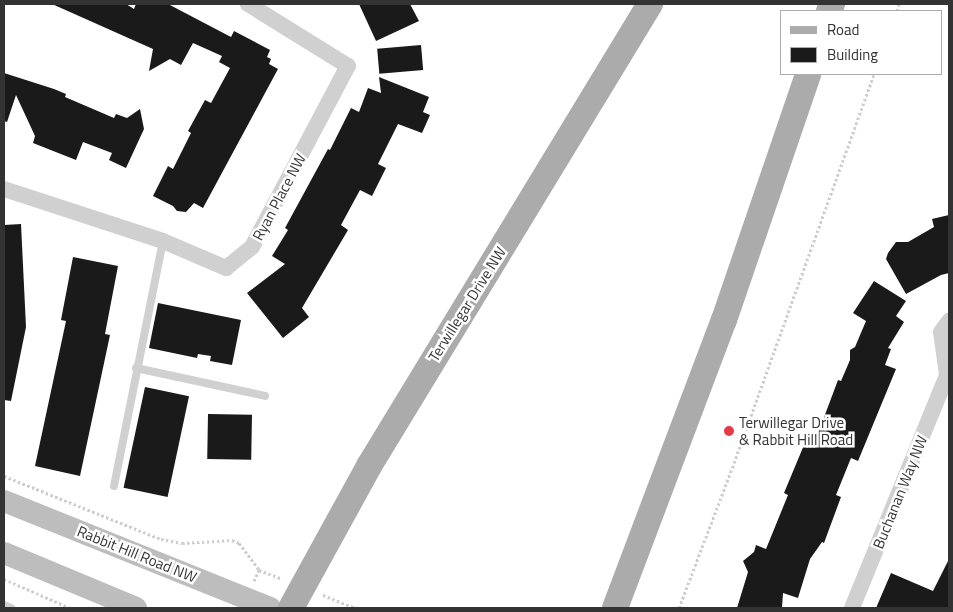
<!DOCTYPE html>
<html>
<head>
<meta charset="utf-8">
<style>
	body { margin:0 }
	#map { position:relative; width:953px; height:612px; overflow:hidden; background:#fff; font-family:"Titillium Web",sans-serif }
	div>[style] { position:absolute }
	.building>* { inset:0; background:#1a1a1a; transform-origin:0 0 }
	.path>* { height:3px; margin-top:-1.5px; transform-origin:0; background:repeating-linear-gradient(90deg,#cdcdcd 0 2.5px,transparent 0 5px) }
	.lane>* { height:8px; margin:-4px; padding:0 4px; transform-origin:4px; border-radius:4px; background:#d0d0d0 }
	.street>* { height:16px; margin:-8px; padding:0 8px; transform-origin:8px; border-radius:8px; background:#d0d0d0 }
	.secondary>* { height:22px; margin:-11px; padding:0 11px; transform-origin:11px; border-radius:11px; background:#bdbdbd }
	.primary>* { height:26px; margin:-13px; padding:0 13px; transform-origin:13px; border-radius:13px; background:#ababab }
	.dots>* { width:14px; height:14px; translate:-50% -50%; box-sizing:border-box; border:2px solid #fff; border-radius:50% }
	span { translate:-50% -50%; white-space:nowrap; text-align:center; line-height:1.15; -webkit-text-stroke:5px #fff; paint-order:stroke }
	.street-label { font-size:15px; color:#333 }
	.poi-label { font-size:15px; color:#333 }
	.left { translate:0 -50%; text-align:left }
	.frame { position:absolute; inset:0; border:5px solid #333; pointer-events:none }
	.legend { position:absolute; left:780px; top:10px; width:162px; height:65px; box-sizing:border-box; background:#fff; border:1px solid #adadad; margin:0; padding:6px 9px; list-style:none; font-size:15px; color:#333 }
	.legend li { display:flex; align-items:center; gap:10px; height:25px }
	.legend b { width:25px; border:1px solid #adadad }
</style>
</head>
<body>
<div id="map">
	<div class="building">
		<i style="clip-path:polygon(52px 4px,126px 4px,134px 9px,136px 4px,168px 4px,231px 37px,234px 31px,270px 50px,267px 57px,271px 59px,269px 64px,278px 69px,203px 208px,194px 203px,186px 212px,177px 211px,173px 206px,153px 196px,168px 166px,173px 169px,191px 133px,188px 131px,205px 100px,211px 103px,230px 68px,219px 62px,222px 56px,193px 43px,181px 65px,170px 59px,149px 71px,153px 49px)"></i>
		<i style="clip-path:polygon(359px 4px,410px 4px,419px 21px,376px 41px)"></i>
		<i style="left:421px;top:45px;width:25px;height:44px;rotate:85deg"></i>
		<i style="clip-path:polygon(4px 73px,54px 89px,66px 94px,65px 97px,114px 118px,116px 114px,127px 118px,140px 109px,144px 129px,126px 168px,109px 160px,112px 153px,83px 142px,76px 160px,33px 143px,35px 136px,16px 95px,7px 122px,4px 121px)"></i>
		<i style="clip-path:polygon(379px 77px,429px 97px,423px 112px,430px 115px,422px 133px,398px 124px,378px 164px,386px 168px,372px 196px,360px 190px,341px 225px,348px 230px,302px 308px,309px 317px,283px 338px,247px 293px,285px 264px,272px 256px,288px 230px,285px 228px,328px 149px,330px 150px,351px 108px,359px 112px,368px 88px,381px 93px)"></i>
		<i style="clip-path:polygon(949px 215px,949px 273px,941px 275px,906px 294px,886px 259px,888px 253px,896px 242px,908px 242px,934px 227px,932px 219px)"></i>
		<i style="clip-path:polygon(21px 224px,26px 327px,11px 401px,4px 400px,4px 225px)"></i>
		<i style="clip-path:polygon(73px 257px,118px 266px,105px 334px,110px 335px,80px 476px,35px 466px,66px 321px,61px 320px)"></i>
		<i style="clip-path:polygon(874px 281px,906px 301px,896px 316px,904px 322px,888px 348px,891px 349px,885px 365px,896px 369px,858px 461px,851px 458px,836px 495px,841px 497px,824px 543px,822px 542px,810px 559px,798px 598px,783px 593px,782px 608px,737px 608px,748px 572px,743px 561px,754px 552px,756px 545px,766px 549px,788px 495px,784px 493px,804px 445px,809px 444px,817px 436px,838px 380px,841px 381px,850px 360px,850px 350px,855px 347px,866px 321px,853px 313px)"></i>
		<i style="clip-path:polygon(158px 303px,241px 320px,232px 365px,210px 361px,211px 356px,198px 354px,197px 358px,149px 348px)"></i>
		<i style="left:145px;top:387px;width:45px;height:103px;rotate:12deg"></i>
		<i style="left:208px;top:414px;width:44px;height:45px;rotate:1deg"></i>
		<i style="clip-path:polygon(949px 559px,949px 608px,876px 608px,891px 573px,933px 591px)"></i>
	</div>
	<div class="path">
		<i style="left:897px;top:11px;width:7px;rotate:-74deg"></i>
		<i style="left:4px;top:476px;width:169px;rotate:21.9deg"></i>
		<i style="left:161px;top:539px;width:21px;rotate:11deg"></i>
		<i style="left:182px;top:543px;width:50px;rotate:-3.4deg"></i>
		<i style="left:232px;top:540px;width:8px;rotate:23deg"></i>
		<i style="left:239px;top:543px;width:34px;rotate:53deg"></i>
		<i style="left:259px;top:570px;width:25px;rotate:21deg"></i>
		<i style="left:4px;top:579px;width:72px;rotate:23.7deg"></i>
		<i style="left:254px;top:581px;width:12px;rotate:-66deg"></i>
		<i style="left:323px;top:595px;width:35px;rotate:22deg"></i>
		<i style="left:679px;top:608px;width:155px;rotate:-69.2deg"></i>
		<i style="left:734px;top:463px;width:413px;rotate:-70.2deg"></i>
	</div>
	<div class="lane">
		<i style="left:136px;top:368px;width:132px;rotate:12.2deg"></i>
		<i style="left:114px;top:486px;width:250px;rotate:-78.7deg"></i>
		<i style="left:4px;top:605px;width:8px;rotate:23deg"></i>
	</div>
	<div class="street">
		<i style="left:4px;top:189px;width:167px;rotate:18.1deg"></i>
		<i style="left:163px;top:241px;width:69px;rotate:23.2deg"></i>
		<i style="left:226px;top:268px;width:33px;rotate:-39deg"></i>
		<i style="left:252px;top:247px;width:205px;rotate:-62.1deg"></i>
		<i style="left:348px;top:66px;width:118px;rotate:-148.2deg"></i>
		<i style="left:947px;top:375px;width:43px;rotate:-97.9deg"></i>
		<i style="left:941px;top:332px;width:14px;rotate:-54deg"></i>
		<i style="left:852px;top:608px;width:252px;rotate:-67.8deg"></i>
		<i style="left:947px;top:375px;width:2px;rotate:27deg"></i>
	</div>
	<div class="secondary">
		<i style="left:4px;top:501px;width:287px;rotate:21.9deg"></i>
		<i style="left:4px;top:553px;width:143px;rotate:22.6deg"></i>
	</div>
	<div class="primary">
		<i style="left:829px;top:11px;width:8px;rotate:-67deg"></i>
		<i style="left:291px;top:608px;width:162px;rotate:-61.2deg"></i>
		<i style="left:369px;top:466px;width:541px;rotate:-58.69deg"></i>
		<i style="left:615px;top:608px;width:308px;rotate:-69.3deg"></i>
		<i style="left:724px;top:320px;width:260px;rotate:-71.1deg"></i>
	</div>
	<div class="dots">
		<i style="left:729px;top:431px;background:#e63946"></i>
	</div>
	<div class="street-label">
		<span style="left:279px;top:197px;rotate:-62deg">Ryan Place NW</span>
		<span style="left:467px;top:304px;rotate:-58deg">Terwillegar Drive NW</span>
		<span style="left:900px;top:492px;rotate:-68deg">Buchanan Way NW</span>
		<span style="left:137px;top:554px;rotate:22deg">Rabbit Hill Road NW</span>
	</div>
	<div class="poi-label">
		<span class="left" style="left:739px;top:431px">Terwillegar Drive<br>&amp; Rabbit Hill Road</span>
	</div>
	<div class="frame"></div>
	<ul class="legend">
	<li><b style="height:6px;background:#ababab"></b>Road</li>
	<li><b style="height:14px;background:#1a1a1a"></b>Building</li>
	</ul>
</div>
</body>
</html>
